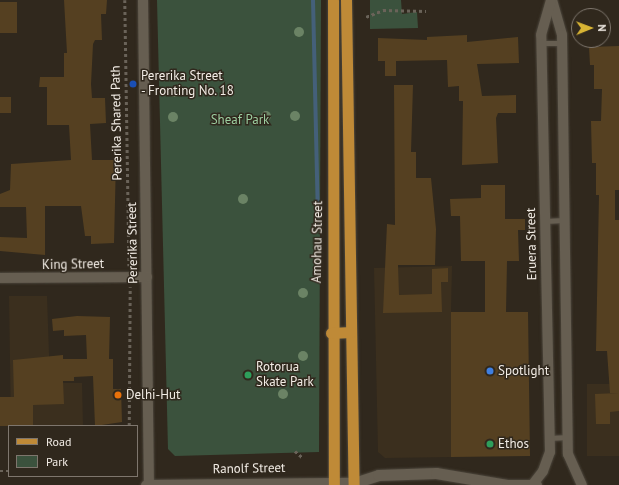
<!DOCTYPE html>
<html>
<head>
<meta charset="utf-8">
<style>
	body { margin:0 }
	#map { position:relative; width:619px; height:485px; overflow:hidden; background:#30281d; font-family:"PT Sans",sans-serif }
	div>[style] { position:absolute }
	.built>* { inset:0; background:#3b2f1e; transform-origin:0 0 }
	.green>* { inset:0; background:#3b523d }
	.stream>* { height:4px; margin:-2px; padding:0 2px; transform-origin:2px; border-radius:2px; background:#44607a }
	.building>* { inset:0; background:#554021; transform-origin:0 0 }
	.path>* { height:2.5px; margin-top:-1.25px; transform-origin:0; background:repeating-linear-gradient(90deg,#6a6359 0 3px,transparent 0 6px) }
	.roads { filter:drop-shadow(0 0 1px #4c463c) drop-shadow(0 0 1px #4c463c) }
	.service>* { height:5px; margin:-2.5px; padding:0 2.5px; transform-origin:2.5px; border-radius:2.5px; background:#665e51 }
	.minor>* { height:10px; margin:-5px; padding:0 5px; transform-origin:5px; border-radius:5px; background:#665e51 }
	.tertiary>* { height:11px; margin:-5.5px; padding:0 5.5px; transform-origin:5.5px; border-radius:5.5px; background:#665e51 }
	.secondary>* { height:11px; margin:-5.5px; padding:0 5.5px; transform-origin:5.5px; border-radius:5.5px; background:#665e51 }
	.primary>* { height:11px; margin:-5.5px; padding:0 5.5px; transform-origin:5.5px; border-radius:5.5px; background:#bf8a37 }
	.trees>* { width:10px; height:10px; margin:-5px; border-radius:50%; background:#6b8365 }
	.dots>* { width:11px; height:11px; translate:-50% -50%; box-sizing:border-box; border:2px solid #30281d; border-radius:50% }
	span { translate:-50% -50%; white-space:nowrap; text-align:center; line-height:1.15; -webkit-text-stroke:3px #30281d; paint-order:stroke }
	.poi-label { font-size:13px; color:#f2ece5 }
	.left { translate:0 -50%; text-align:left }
	.park-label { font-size:13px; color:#9ccea0 }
	.street-label { font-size:13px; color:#f2ece5 }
	.legend { position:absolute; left:8px; top:425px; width:130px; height:52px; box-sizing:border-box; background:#30281d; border:1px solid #7e766d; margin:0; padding:5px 7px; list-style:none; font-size:12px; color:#f2ece5 }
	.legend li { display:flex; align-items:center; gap:8px; height:20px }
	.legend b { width:20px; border:1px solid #7e766d }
	.north { position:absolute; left:571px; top:8px; width:40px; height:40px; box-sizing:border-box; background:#30281d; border:1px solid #7e766d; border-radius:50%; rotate:89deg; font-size:11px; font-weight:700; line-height:16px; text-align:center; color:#f2ece5 }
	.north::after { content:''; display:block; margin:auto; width:14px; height:18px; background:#d8b434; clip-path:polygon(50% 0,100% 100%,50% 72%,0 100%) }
</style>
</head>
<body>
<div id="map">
	<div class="built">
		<i style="clip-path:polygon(452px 266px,451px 312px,528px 312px,451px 431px,451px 457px,385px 458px,378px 452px,374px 268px)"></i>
		<i style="clip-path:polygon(9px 296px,47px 296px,50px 383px,82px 383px,83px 426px,11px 426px)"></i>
		<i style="left:619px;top:384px;width:72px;height:32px;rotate:90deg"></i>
	</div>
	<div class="green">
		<i style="clip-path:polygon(157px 0,321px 0,319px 452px,175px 456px,168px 449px)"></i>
		<i style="clip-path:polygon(370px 0,401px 0,402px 14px,417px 12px,418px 28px,370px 29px)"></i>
	</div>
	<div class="stream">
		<i style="left:313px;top:0;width:222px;rotate:88.7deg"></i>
	</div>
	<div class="building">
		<i style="clip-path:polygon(64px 0,107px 0,106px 14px,101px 14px,102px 40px,95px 40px,93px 44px,91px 84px,92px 98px,105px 98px,106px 123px,90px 124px,92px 160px,116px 160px,114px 243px,91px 244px,91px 236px,85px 236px,81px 206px,45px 206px,45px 255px,0 251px,0 237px,27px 238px,26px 207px,0 207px,0 194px,10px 190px,11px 164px,71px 160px,69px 125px,47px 125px,47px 87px,39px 87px,40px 77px,64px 77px,64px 53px,67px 53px)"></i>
		<i style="left:0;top:2px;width:17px;height:31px"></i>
		<i style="clip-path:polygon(467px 35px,467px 42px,518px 37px,519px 63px,477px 64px,482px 96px,516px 95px,516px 113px,498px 113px,496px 118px,498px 163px,462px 165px,463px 101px,459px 101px,459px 86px,448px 87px,447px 60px,396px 61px,396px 76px,385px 76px,385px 61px,378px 61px,378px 38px,427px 40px,427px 37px)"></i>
		<i style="clip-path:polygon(619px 46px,619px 190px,615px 190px,615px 220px,619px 220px,619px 393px,610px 393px,607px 351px,596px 351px,599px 195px,596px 195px,596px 163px,592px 163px,591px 121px,601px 121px,602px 89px,594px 89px,594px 65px,590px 65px,589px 47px)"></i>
		<i style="clip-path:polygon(394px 85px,413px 85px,411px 152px,416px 152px,416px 178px,431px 178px,436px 229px,435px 265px,398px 265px,399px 295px,432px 294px,432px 269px,448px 268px,448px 282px,441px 282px,442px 312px,383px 313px,387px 224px,395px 225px)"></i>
		<i style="left:0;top:97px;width:11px;height:16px"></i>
		<i style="clip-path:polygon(481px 185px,505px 185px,505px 219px,525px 219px,525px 230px,518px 230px,519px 261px,507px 261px,506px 312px,528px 312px,530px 456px,451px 457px,451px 312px,485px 312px,485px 261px,461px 261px,460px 216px,451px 216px,450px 199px,481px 198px)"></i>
		<i style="clip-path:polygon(77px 316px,110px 317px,109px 359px,113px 359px,113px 389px,121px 389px,122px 422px,95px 426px,93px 376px,74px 377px,74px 381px,63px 381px,64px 404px,33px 405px,33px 426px,0 426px,0 397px,14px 397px,13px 360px,63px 355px,63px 359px,87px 359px,86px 335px,64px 336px,64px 330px,53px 331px,52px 319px)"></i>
		<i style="clip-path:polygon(619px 393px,619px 411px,610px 412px,610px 424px,596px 424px,595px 394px)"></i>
	</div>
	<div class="path">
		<i style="left:125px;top:0;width:266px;rotate:89.1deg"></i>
		<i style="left:366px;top:17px;width:18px;rotate:-22deg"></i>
		<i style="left:383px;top:10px;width:43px;rotate:1.3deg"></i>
		<i style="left:129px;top:426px;width:139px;rotate:-89.6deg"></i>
		<i style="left:295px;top:451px;width:11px;rotate:41deg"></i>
		<i style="left:0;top:471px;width:9px"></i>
	</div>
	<div class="roads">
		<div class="service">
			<i style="left:541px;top:43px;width:21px"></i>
			<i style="left:545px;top:221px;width:19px;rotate:-3deg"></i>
			<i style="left:549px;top:438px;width:19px;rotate:-3deg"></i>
		</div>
		<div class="minor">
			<i style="left:143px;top:0;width:485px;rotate:89.3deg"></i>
			<i style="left:552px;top:0;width:36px;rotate:74deg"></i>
			<i style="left:562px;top:35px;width:419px;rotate:89.2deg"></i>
			<i style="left:568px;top:454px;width:34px;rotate:66deg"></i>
			<i style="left:0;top:278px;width:147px;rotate:-0.4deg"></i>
			<i style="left:533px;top:484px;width:16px;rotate:-52deg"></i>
			<i style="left:543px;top:471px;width:20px;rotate:-70deg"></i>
			<i style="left:550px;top:452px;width:417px;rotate:-91.2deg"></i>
			<i style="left:541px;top:35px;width:36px;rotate:-74deg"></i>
		</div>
		<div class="tertiary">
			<i style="left:146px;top:485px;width:208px;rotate:-0.6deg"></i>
		</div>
		<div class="secondary">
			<i style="left:354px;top:483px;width:25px;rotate:-18deg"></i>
			<i style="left:378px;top:475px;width:58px;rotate:-2deg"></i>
			<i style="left:436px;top:473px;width:72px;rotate:9.6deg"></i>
			<i style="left:507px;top:485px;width:29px"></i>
		</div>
		<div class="primary">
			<i style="left:333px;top:0;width:485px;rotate:89.9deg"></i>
			<i style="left:346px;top:0;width:485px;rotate:89.1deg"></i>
			<i style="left:331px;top:333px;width:20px;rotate:-3deg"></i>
		</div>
	</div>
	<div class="trees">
		<i style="left:299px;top:32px"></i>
		<i style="left:174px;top:92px"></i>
		<i style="left:266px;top:116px"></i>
		<i style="left:295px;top:116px"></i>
		<i style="left:173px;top:117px"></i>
		<i style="left:243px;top:199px"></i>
		<i style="left:303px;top:293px"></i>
		<i style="left:303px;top:356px"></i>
		<i style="left:283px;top:394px"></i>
	</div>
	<div class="dots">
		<i style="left:133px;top:84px;background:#1a4fb4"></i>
		<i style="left:490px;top:371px;background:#3f7fe0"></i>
		<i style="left:248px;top:375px;background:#2e9e5b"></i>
		<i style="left:118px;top:395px;background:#e8710a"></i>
		<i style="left:490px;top:444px;background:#2e9e5b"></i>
	</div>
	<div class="poi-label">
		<span class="left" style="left:141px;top:84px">Pererika Street<br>- Fronting No. 18</span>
		<span class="left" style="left:256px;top:375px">Rotorua<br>Skate Park</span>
		<span class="left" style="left:498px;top:371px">Spotlight</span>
		<span class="left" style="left:126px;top:395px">Delhi-Hut</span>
		<span class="left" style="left:498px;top:444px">Ethos</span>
	</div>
	<div class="park-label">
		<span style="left:240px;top:120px">Sheaf Park</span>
	</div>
	<div class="street-label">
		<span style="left:117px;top:123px;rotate:-91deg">Pererika Shared Path</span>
		<span style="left:318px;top:242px;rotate:-89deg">Amohau Street</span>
		<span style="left:133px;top:243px;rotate:-91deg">Pererika Street</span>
		<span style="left:532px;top:244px;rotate:-91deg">Eruera Street</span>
		<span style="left:73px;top:265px;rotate:-1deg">King Street</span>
		<span style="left:249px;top:469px;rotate:-1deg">Ranolf Street</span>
	</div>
	<ul class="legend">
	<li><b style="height:5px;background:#bf8a37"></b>Road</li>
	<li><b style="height:11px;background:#3b523d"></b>Park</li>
	</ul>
	<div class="north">N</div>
</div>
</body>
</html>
